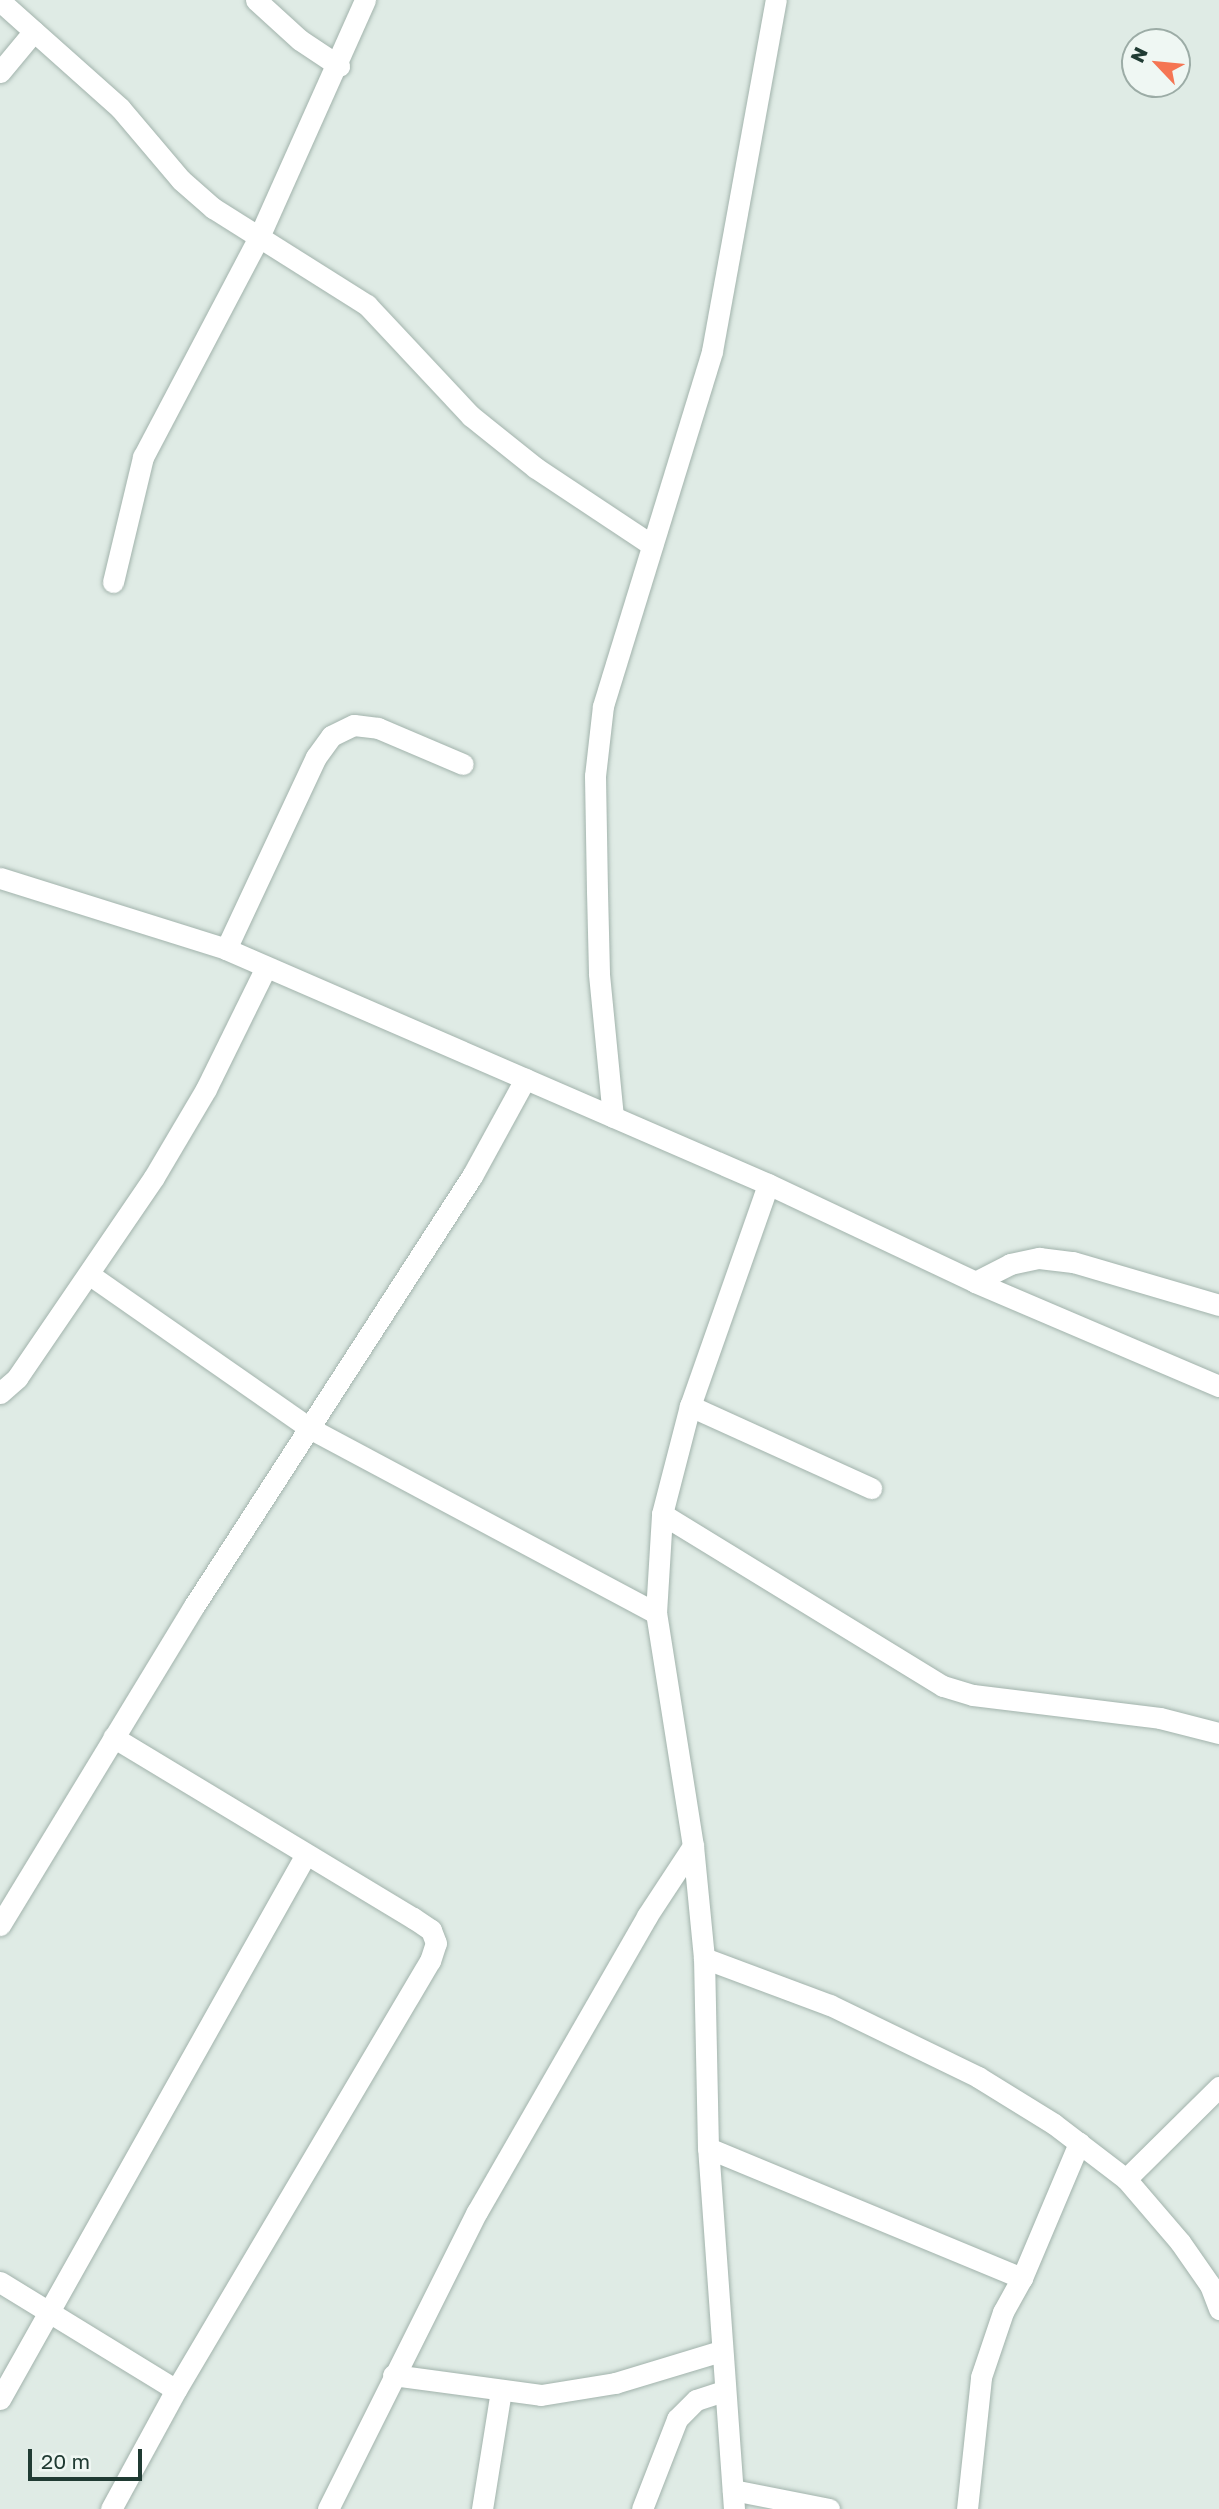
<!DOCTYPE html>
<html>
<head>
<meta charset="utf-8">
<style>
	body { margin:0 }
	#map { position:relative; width:1219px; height:2509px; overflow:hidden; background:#dfebe5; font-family:"Golos Text",sans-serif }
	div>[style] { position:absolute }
	.roads { filter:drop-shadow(0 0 2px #a2b3ac) drop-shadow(0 0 2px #a2b3ac) }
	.minor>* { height:21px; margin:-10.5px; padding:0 10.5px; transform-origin:10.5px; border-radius:10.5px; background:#fff }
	span { translate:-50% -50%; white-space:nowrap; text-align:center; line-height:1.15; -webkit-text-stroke:6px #eff7f3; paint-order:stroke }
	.north { position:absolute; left:1121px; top:28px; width:70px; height:70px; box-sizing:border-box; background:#eff7f3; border:2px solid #9caca6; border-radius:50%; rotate:296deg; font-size:19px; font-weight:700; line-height:28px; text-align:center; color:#203b33 }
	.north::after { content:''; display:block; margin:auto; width:24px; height:32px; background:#f57553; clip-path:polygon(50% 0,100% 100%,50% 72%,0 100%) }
	.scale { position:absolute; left:28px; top:2449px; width:114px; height:32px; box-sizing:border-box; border:4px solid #203b33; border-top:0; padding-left:9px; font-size:21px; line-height:24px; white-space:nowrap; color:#203b33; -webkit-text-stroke:5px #eff7f3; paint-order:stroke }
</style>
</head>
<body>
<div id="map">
	<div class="roads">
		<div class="minor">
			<i style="left:256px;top:0;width:59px;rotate:42.3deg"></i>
			<i style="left:300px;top:40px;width:47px;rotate:33.7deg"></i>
			<i style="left:0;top:1px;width:161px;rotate:41.7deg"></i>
			<i style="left:120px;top:108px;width:94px;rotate:49.7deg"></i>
			<i style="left:181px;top:180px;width:43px;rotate:41.2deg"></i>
			<i style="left:213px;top:208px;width:182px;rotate:32.2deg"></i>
			<i style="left:367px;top:305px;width:152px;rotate:46.9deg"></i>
			<i style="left:471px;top:416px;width:83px;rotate:38.7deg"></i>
			<i style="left:536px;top:468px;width:139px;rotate:33.6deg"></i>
			<i style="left:0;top:72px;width:53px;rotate:-50.3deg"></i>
			<i style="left:113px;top:582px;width:129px;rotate:-76.5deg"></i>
			<i style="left:143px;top:457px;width:249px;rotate:-62.2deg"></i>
			<i style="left:259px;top:237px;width:260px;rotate:-65.9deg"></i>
			<i style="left:0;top:878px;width:237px;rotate:17.4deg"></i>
			<i style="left:226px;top:949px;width:591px;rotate:23.44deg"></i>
			<i style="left:768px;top:1184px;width:229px;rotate:25.3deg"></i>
			<i style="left:975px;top:1282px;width:265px;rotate:23.1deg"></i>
			<i style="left:226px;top:949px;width:212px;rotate:-64.9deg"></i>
			<i style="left:316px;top:757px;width:26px;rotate:-54deg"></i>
			<i style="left:331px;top:736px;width:25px;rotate:-26deg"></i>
			<i style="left:354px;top:725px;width:24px;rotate:7deg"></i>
			<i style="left:378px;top:728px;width:92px;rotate:23deg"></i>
			<i style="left:613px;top:1117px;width:145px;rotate:-95.6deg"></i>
			<i style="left:599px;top:973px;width:82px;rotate:-91.4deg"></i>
			<i style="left:597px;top:891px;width:115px;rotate:-91deg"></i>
			<i style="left:595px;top:776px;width:70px;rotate:-83.5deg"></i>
			<i style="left:603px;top:706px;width:371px;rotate:-72.9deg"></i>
			<i style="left:712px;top:351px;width:357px;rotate:-79.7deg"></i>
			<i style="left:90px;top:1275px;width:269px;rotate:34.9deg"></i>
			<i style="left:311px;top:1429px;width:391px;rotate:28.1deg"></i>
			<i style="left:975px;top:1282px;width:39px;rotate:-27deg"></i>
			<i style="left:1010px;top:1264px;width:30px;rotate:-12deg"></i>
			<i style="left:1039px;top:1258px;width:34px;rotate:7deg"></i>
			<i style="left:1073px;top:1262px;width:152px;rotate:16.4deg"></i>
			<i style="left:0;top:1393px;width:23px;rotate:-41deg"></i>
			<i style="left:17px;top:1378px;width:243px;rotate:-55.7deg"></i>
			<i style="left:154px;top:1177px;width:102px;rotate:-59.4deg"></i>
			<i style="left:206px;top:1089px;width:136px;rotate:-63.8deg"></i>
			<i style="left:690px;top:1406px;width:199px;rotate:24.4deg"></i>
			<i style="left:662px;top:1514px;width:329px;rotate:31.5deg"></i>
			<i style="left:943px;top:1686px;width:31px;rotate:17deg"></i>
			<i style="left:973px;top:1695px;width:188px;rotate:7deg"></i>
			<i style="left:1160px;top:1718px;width:61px;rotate:14.3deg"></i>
			<i style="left:0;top:1925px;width:373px;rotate:-58.7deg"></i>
			<i style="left:194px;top:1606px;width:512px;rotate:-57.12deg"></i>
			<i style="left:472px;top:1176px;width:111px;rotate:-61.3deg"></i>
			<i style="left:704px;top:1958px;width:134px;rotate:20.5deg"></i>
			<i style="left:830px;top:2005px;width:165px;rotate:25.9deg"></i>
			<i style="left:978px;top:2077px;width:89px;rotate:31.7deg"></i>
			<i style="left:1054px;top:2124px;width:91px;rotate:37.4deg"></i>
			<i style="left:1126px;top:2179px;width:83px;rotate:49.4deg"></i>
			<i style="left:1180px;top:2242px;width:52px;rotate:55.1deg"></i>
			<i style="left:1210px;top:2285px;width:26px;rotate:69deg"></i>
			<i style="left:708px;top:2148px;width:340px;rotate:22.5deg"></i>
			<i style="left:1022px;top:2278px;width:147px;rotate:-67.1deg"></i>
			<i style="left:1126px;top:2179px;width:131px;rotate:-44.7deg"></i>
			<i style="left:0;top:2282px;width:206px;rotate:31.5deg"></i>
			<i style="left:393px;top:2375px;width:149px;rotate:7.7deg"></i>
			<i style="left:541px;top:2395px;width:75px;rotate:-9.2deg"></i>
			<i style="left:615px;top:2383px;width:111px;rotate:-16.8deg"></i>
			<i style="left:0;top:2399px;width:623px;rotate:-60.68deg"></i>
			<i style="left:733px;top:2490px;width:98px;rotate:11.2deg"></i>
			<i style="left:111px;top:2509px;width:136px;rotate:-61.4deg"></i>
			<i style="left:176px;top:2390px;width:499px;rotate:-59.4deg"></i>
			<i style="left:430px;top:1961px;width:19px;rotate:-72deg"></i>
			<i style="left:436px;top:1943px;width:14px;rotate:-111deg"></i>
			<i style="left:431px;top:1930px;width:22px;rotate:-146deg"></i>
			<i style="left:413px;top:1918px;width:350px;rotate:-148.9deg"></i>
			<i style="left:328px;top:2509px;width:332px;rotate:-63.4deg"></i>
			<i style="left:477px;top:2212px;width:341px;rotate:-60.1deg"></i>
			<i style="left:647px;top:1916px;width:84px;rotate:-56.7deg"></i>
			<i style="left:482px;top:2509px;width:120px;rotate:-80.9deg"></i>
			<i style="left:642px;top:2509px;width:97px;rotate:-68.7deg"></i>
			<i style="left:677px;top:2419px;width:27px;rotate:-45deg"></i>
			<i style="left:696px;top:2400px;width:29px;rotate:-18deg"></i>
			<i style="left:734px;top:2509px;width:362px;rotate:-94.1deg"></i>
			<i style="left:708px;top:2148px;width:190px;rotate:-91.2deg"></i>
			<i style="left:704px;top:1958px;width:113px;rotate:-95.6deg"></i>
			<i style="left:693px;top:1846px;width:236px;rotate:-99deg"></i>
			<i style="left:656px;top:1613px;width:99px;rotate:-86.5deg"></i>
			<i style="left:662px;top:1514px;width:112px;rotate:-75.5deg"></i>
			<i style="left:690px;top:1406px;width:235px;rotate:-70.6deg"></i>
			<i style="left:967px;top:2509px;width:133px;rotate:-83.9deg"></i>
			<i style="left:981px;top:2377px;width:69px;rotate:-71.3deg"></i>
			<i style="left:1003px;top:2312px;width:39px;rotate:-61deg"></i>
		</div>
	</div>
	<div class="north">N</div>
	<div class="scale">20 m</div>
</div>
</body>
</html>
